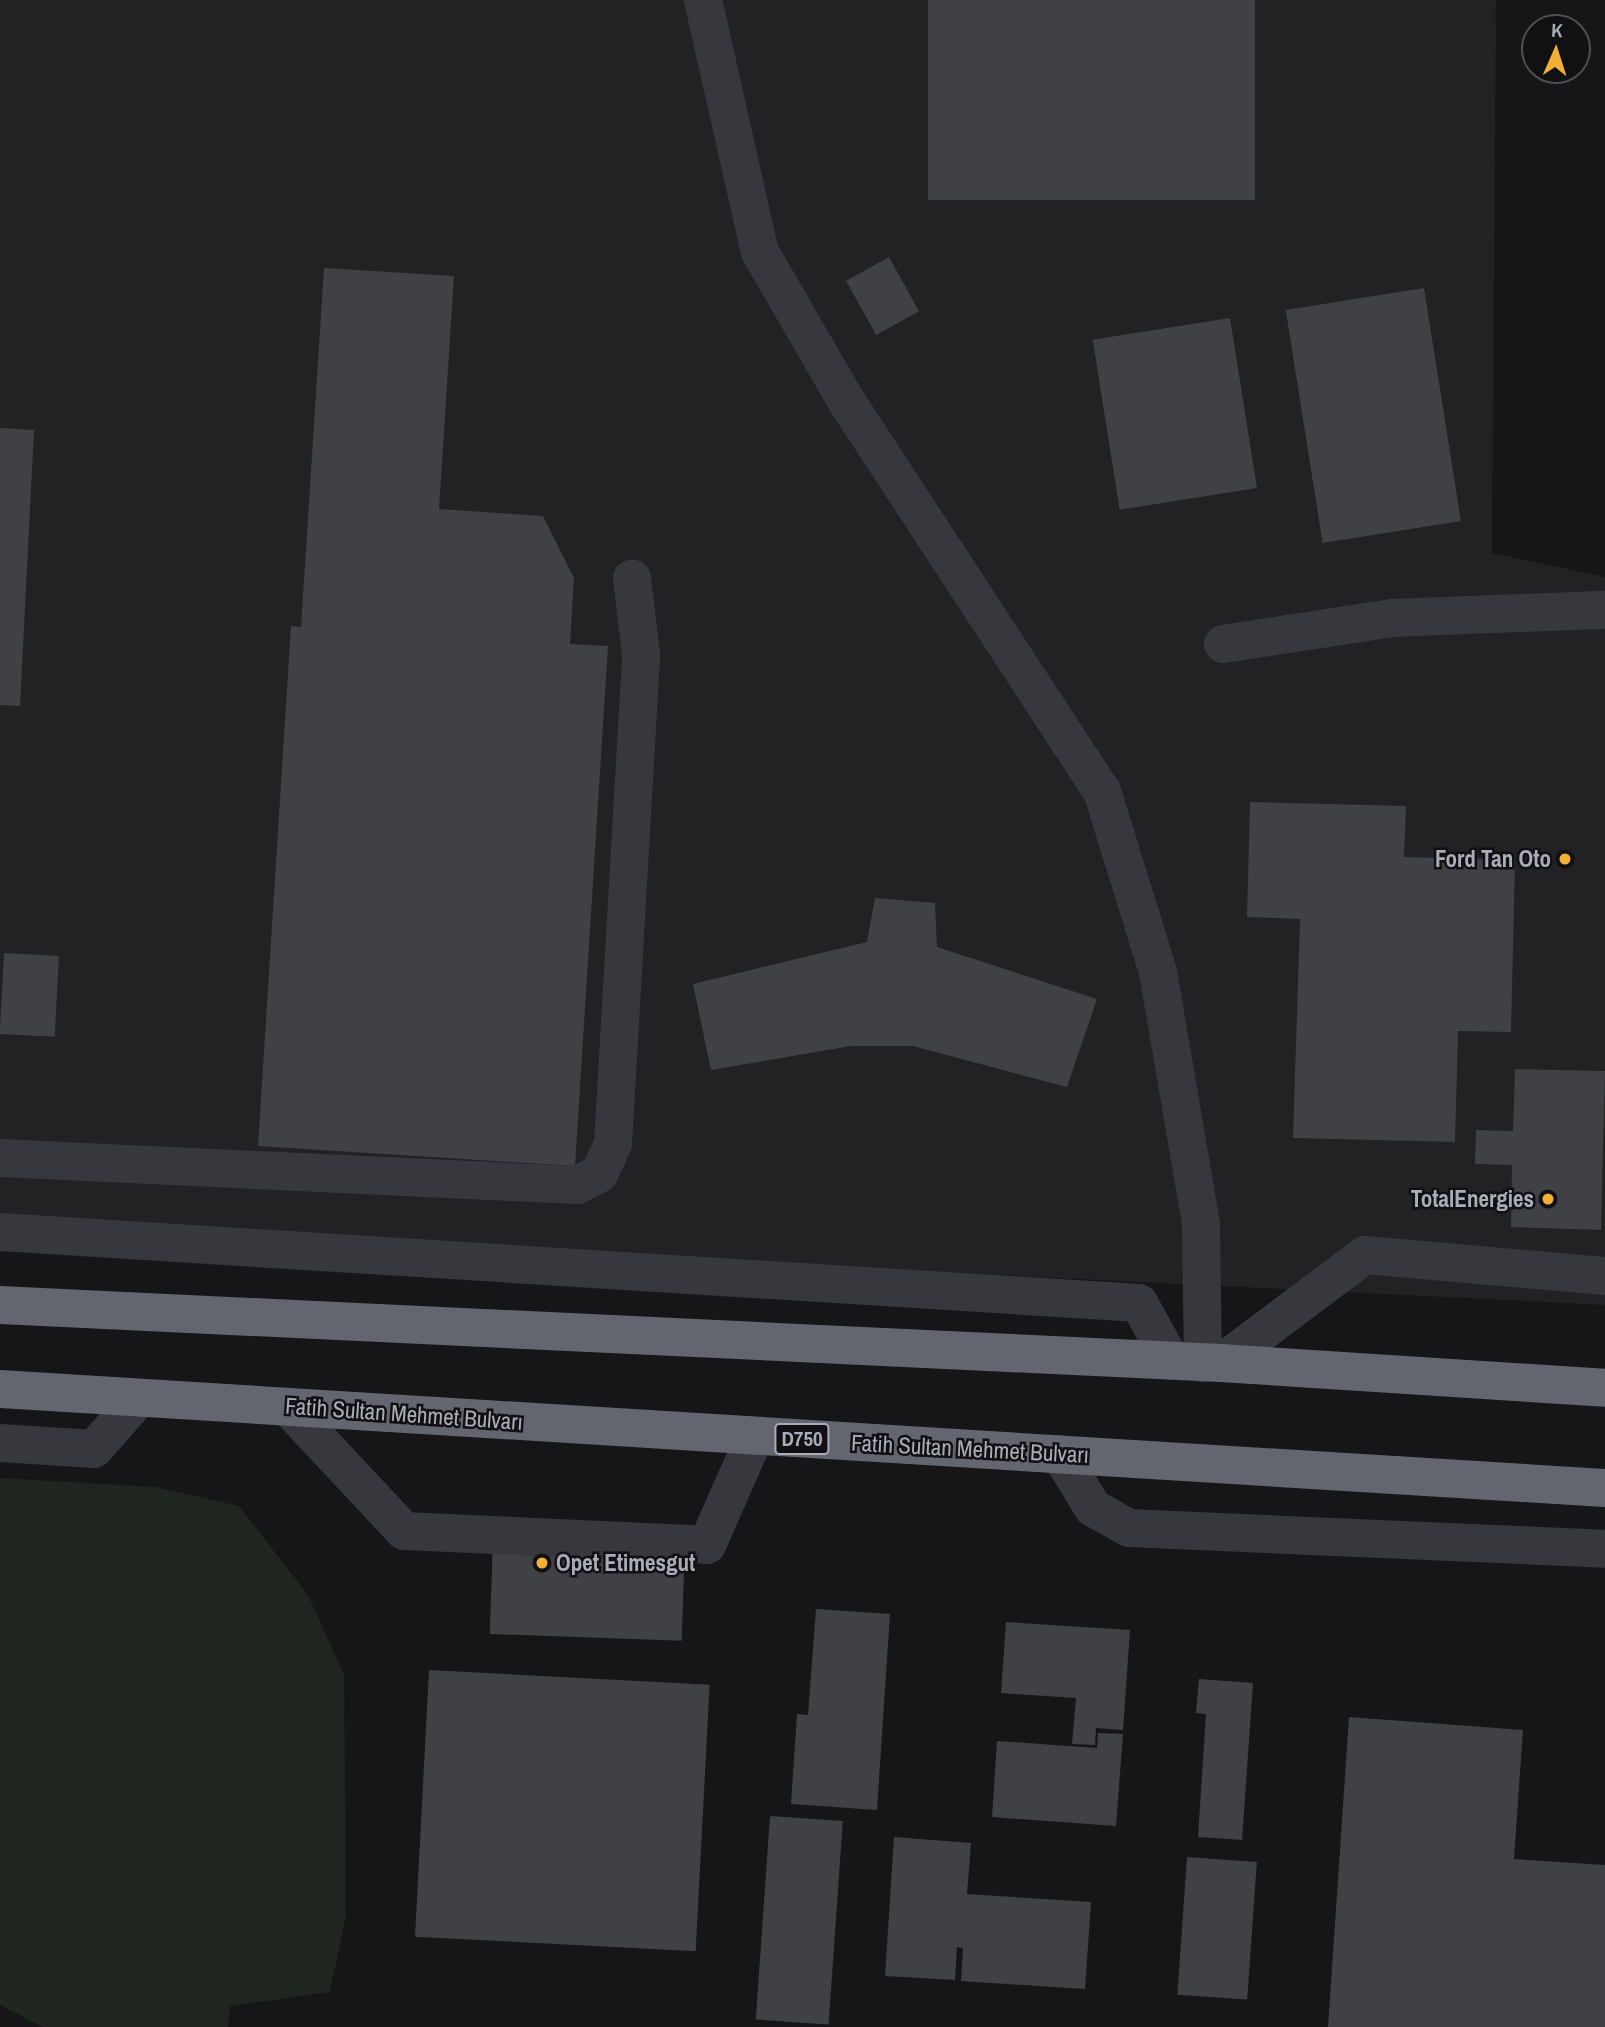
<!DOCTYPE html>
<html>
<head>
<meta charset="utf-8">
<style>
	body { margin:0 }
	#map { position:relative; width:1605px; height:2027px; overflow:hidden; background:#161618; font-family:"Archivo Narrow",sans-serif }
	div>[style] { position:absolute }
	.built>* { inset:0; background:#222225 }
	.green>* { inset:0; background:#1e261f }
	.building>* { inset:0; background:#404145; transform-origin:0 0 }
	.minor>* { height:38px; margin:-19px; padding:0 19px; transform-origin:19px; border-radius:19px; background:#37383d }
	.highway>* { height:38px; margin:-19px; padding:0 19px; transform-origin:19px; border-radius:19px; background:#63666e }
	.dots>* { width:19px; height:19px; translate:-50% -50%; box-sizing:border-box; border:4px solid #111113; border-radius:50% }
	span { translate:-50% -50%; white-space:nowrap; text-align:center; line-height:1.15; -webkit-text-stroke:5px #111113; paint-order:stroke }
	.shield-label span { padding:2px 5px; background:#111113; border:2px solid; border-radius:5px; -webkit-text-stroke-width:0 }
	.shield-label { font-size:21px; color:#a8adb8; font-weight:700 }
	.poi-label { font-size:23px; color:#a8adb8; font-weight:700 }
	.right { translate:-100% -50%; text-align:right }
	.left { translate:0 -50%; text-align:left }
	.street-label { font-size:23px; color:#a8adb8 }
	.north { position:absolute; left:1521px; top:14px; width:70px; height:70px; box-sizing:border-box; background:#111113; border:2px solid #4d4f55; border-radius:50%; rotate:3deg; font-size:19px; font-weight:700; line-height:28px; text-align:center; color:#a8adb8 }
	.north::after { content:''; display:block; margin:auto; width:24px; height:32px; background:#f2b134; clip-path:polygon(50% 0,100% 100%,50% 72%,0 100%) }
</style>
</head>
<body>
<div id="map">
	<div class="built">
		<i style="clip-path:polygon(0 0,1496px 0,1492px 553px,1605px 577px,1605px 1305px,0 1226px)"></i>
	</div>
	<div class="green">
		<i style="clip-path:polygon(0 1478px,156px 1487px,239px 1506px,308px 1595px,344px 1675px,346px 1915px,330px 1992px,230px 2006px,228px 2027px,43px 2027px,0 2005px)"></i>
	</div>
	<div class="building">
		<i style="left:928px;top:0;width:327px;height:200px"></i>
		<i style="left:889px;top:257px;width:62px;height:49px;rotate:61deg"></i>
		<i style="clip-path:polygon(324px 268px,454px 276px,439px 509px,543px 516px,574px 578px,570px 644px,608px 646px,575px 1166px,258px 1146px,291px 626px,301px 627px)"></i>
		<i style="left:1424px;top:288px;width:236px;height:140px;rotate:81deg"></i>
		<i style="left:1230px;top:318px;width:172px;height:139px;rotate:81deg"></i>
		<i style="clip-path:polygon(0 428px,34px 430px,20px 706px,0 705px)"></i>
		<i style="clip-path:polygon(1250px 802px,1406px 806px,1404px 857px,1515px 860px,1511px 1032px,1458px 1031px,1455px 1142px,1293px 1138px,1300px 919px,1247px 917px)"></i>
		<i style="clip-path:polygon(875px 898px,935px 903px,937px 947px,1097px 999px,1067px 1087px,913px 1046px,851px 1046px,711px 1070px,693px 984px,867px 942px)"></i>
		<i style="left:4px;top:953px;width:55px;height:81px;rotate:3deg"></i>
		<i style="clip-path:polygon(1515px 1069px,1605px 1071px,1601px 1230px,1511px 1227px,1512px 1165px,1475px 1164px,1476px 1130px,1513px 1131px)"></i>
		<i style="left:493px;top:1540px;width:192px;height:94px;rotate:2deg"></i>
		<i style="clip-path:polygon(816px 1609px,890px 1614px,877px 1810px,791px 1804px,797px 1714px,808px 1715px)"></i>
		<i style="clip-path:polygon(1006px 1622px,1130px 1630px,1123px 1730px,1096px 1728px,1095px 1745px,1072px 1744px,1076px 1698px,1001px 1693px)"></i>
		<i style="left:429px;top:1670px;width:281px;height:267px;rotate:3deg"></i>
		<i style="clip-path:polygon(1199px 1679px,1253px 1683px,1242px 1840px,1198px 1837px,1206px 1714px,1196px 1713px)"></i>
		<i style="clip-path:polygon(1349px 1717px,1523px 1730px,1514px 1859px,1605px 1865px,1605px 2027px,1328px 2027px)"></i>
		<i style="clip-path:polygon(1098px 1733px,1123px 1734px,1116px 1826px,992px 1817px,997px 1741px,1097px 1748px)"></i>
		<i style="left:770px;top:1816px;width:73px;height:204px;rotate:4deg"></i>
		<i style="clip-path:polygon(894px 1837px,971px 1843px,967px 1894px,1091px 1902px,1085px 1989px,961px 1981px,963px 1948px,957px 1947px,955px 1980px,885px 1976px)"></i>
		<i style="left:1187px;top:1857px;width:70px;height:138px;rotate:4deg"></i>
	</div>
	<div class="minor">
		<i style="left:703px;top:0;width:258px;rotate:77.3deg"></i>
		<i style="left:760px;top:252px;width:173px;rotate:59.9deg"></i>
		<i style="left:847px;top:402px;width:465px;rotate:56.8deg"></i>
		<i style="left:1102px;top:791px;width:189px;rotate:72.8deg"></i>
		<i style="left:1158px;top:972px;width:255px;rotate:80.3deg"></i>
		<i style="left:1201px;top:1223px;width:140px;rotate:89.2deg"></i>
		<i style="left:1223px;top:644px;width:171px;rotate:-8.7deg"></i>
		<i style="left:1392px;top:618px;width:213px;rotate:-2.2deg"></i>
		<i style="left:0;top:1158px;width:578px;rotate:2.68deg"></i>
		<i style="left:577px;top:1185px;width:25px;rotate:-27deg"></i>
		<i style="left:599px;top:1174px;width:33px;rotate:-65deg"></i>
		<i style="left:613px;top:1144px;width:491px;rotate:-86.7deg"></i>
		<i style="left:641px;top:654px;width:76px;rotate:-96.8deg"></i>
		<i style="left:0;top:1232px;width:1141px;rotate:3.57deg"></i>
		<i style="left:1139px;top:1303px;width:66px;rotate:61.1deg"></i>
		<i style="left:1221px;top:1363px;width:180px;rotate:-36.9deg"></i>
		<i style="left:1365px;top:1255px;width:241px;rotate:5deg"></i>
		<i style="left:288px;top:1407px;width:170px;rotate:46.9deg"></i>
		<i style="left:404px;top:1531px;width:303px;rotate:2.6deg"></i>
		<i style="left:707px;top:1545px;width:119px;rotate:-66.2deg"></i>
		<i style="left:0;top:1443px;width:94px;rotate:3.7deg"></i>
		<i style="left:94px;top:1449px;width:68px;rotate:-48.6deg"></i>
		<i style="left:1060px;top:1454px;width:63px;rotate:58.6deg"></i>
		<i style="left:1093px;top:1508px;width:41px;rotate:29.1deg"></i>
		<i style="left:1129px;top:1528px;width:476px;rotate:2.5deg"></i>
	</div>
	<div class="highway">
		<i style="left:0;top:1305px;width:1222px;rotate:2.72deg"></i>
		<i style="left:1221px;top:1363px;width:385px;rotate:3.7deg"></i>
		<i style="left:0;top:1389px;width:1608px;rotate:3.53deg"></i>
	</div>
	<div class="dots">
		<i style="left:1565px;top:859px;background:#f2b134"></i>
		<i style="left:1548px;top:1199px;background:#f2b134"></i>
		<i style="left:542px;top:1563px;background:#f2b134"></i>
	</div>
	<div class="shield-label">
		<span style="left:802px;top:1439px">D750</span>
	</div>
	<div class="poi-label">
		<span class="right" style="left:1551px;top:859px">Ford Tan Oto</span>
		<span class="right" style="left:1534px;top:1199px">TotalEnergies</span>
		<span class="left" style="left:556px;top:1563px">Opet Etimesgut</span>
	</div>
	<div class="street-label">
		<span style="left:404px;top:1414px;rotate:4deg">Fatih Sultan Mehmet Bulvarı</span>
		<span style="left:970px;top:1449px;rotate:3deg">Fatih Sultan Mehmet Bulvarı</span>
	</div>
	<div class="north">K</div>
</div>
</body>
</html>
